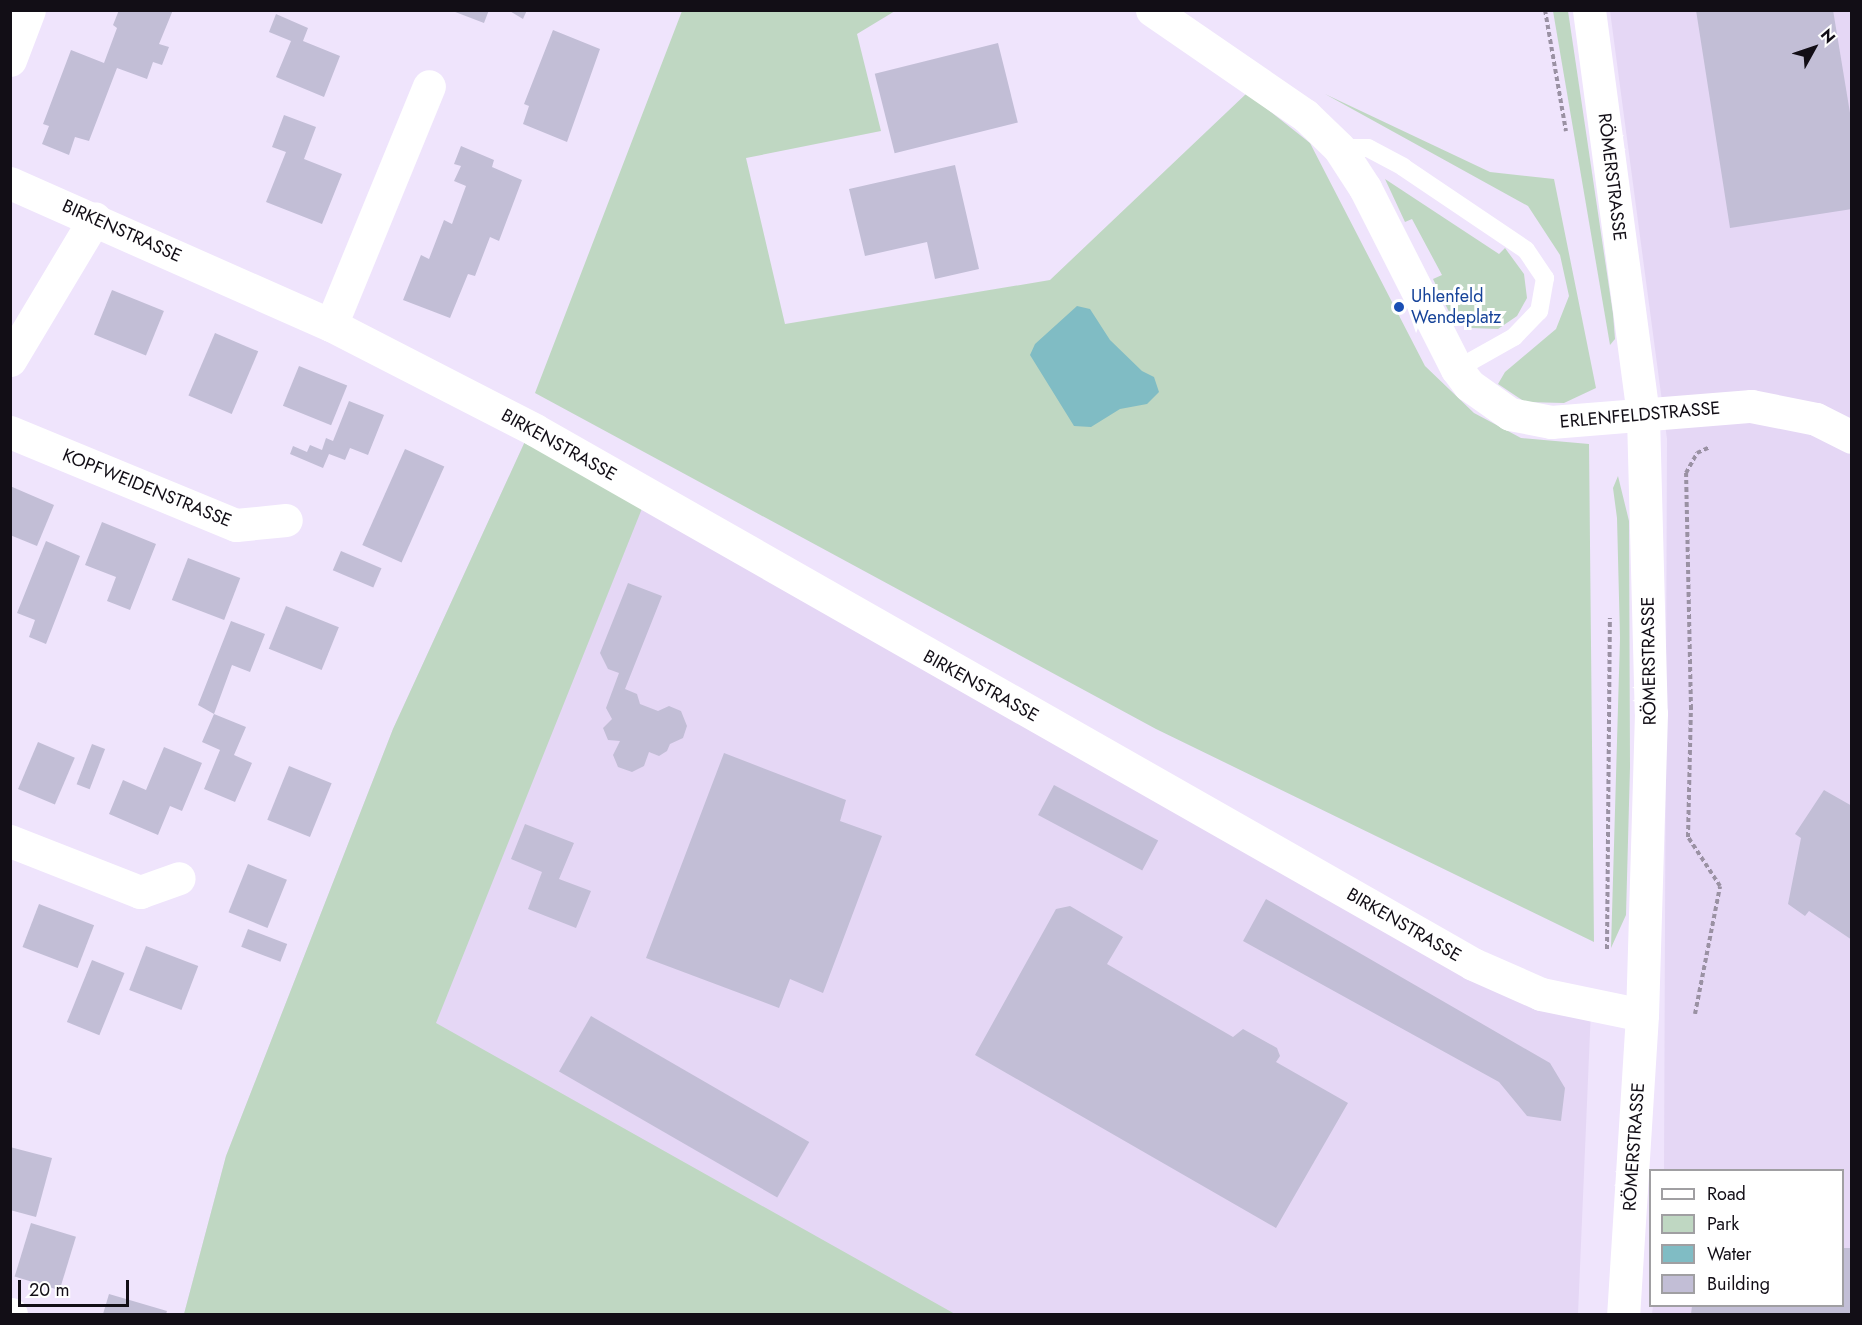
<!DOCTYPE html>
<html>
<head>
<meta charset="utf-8">
<style>
	body { margin:0 }
	#map { position:relative; width:1862px; height:1325px; overflow:hidden; background:#efe4fc; font-family:Jost,sans-serif }
	div>[style] { position:absolute }
	.built>* { inset:0; background:#e5d7f5 }
	.green>* { inset:0; background:#bfd7c2 }
	.water>* { inset:0; background:#80bcc4 }
	.building>* { inset:0; background:#c2bed6; transform-origin:0 0 }
	.path>* { height:4px; margin-top:-2px; transform-origin:0; background:repeating-linear-gradient(90deg,#9a91a3 0 4.5px,transparent 0 7.5px) }
	.lane>* { height:18px; margin:-9px; padding:0 9px; transform-origin:9px; border-radius:9px; background:#fff }
	.street>* { height:33px; margin:-16.5px; padding:0 16.5px; transform-origin:16.5px; border-radius:16.5px; background:#fff }
	.secondary>* { height:33px; margin:-16.5px; padding:0 16.5px; transform-origin:16.5px; border-radius:16.5px; background:#fff }
	.dots>* { width:16px; height:16px; translate:-50% -50%; box-sizing:border-box; border:3px solid #fff; border-radius:50% }
	span { translate:-50% -50%; white-space:nowrap; text-align:center; line-height:1.15; -webkit-text-stroke:6px #fff; paint-order:stroke }
	.street-label { font-size:18px; color:#120e16 }
	.transit-label { font-size:18px; color:#164399 }
	.left { translate:0 -50%; text-align:left }
	.frame { position:absolute; inset:0; border:12px solid #120e16; pointer-events:none }
	.legend { position:absolute; left:1649px; top:1169px; width:195px; height:138px; box-sizing:border-box; background:#fff; border:2px solid #a09fa2; margin:0; padding:8px 10px; list-style:none; font-size:18px; color:#120e16 }
	.legend li { display:flex; align-items:center; gap:12px; height:30px }
	.legend b { width:30px; border:2px solid #a09fa2 }
	.north { position:absolute; left:1784px; top:18px; width:60px; height:60px; -webkit-text-stroke:4px #fff; paint-order:stroke; rotate:50deg; font-size:16px; font-weight:700; line-height:24px; text-align:center; color:#120e16 }
	.north::after { content:''; display:block; margin:auto; width:21px; height:27px; background:#120e16; clip-path:polygon(50% 0,100% 100%,50% 72%,0 100%) }
	.scale { position:absolute; left:18px; top:1280px; width:111px; height:27px; box-sizing:border-box; border:3px solid #120e16; border-top:0; padding-left:8px; font-size:18px; line-height:21px; white-space:nowrap; color:#120e16; -webkit-text-stroke:4px #fff; paint-order:stroke }
</style>
</head>
<body>
<div id="map">
	<div class="built">
		<i style="clip-path:polygon(1610px 11px,1851px 11px,1851px 1314px,1652px 1314px,1653px 1306px,1842px 1306px,1842px 1170px,1664px 1170px,1667px 439px)"></i>
		<i style="clip-path:polygon(527px 437px,1591px 1009px,1578px 1314px,184px 1314px,226px 1156px,393px 729px)"></i>
	</div>
	<div class="green">
		<i style="clip-path:polygon(682px 11px,895px 11px,857px 34px,881px 131px,746px 158px,785px 324px,1050px 280px,1247px 93px,1310px 143px,1425px 366px,1474px 413px,1521px 438px,1589px 444px,1594px 942px,1156px 729px,535px 393px)"></i>
		<i style="clip-path:polygon(1553px 11px,1568px 11px,1613px 314px,1615px 339px,1610px 345px)"></i>
		<i style="clip-path:polygon(1325px 94px,1490px 172px,1554px 179px,1596px 388px,1564px 403px,1525px 402px,1498px 384px,1505px 372px,1556px 329px,1569px 296px,1560px 255px,1528px 206px)"></i>
		<i style="clip-path:polygon(1385px 179px,1499px 254px,1505px 248px,1524px 274px,1527px 298px,1517px 316px,1498px 329px,1471px 328px,1449px 312px,1433px 279px,1442px 275px,1412px 219px,1405px 222px)"></i>
		<i style="clip-path:polygon(527px 437px,645px 501px,436px 1023px,955px 1314px,184px 1314px,226px 1156px,393px 729px)"></i>
		<i style="clip-path:polygon(1618px 476px,1629px 521px,1630px 767px,1626px 915px,1611px 948px,1620px 638px,1617px 518px,1613px 488px)"></i>
	</div>
	<div class="water">
		<i style="clip-path:polygon(1077px 306px,1090px 309px,1110px 340px,1142px 371px,1154px 377px,1159px 392px,1147px 404px,1120px 409px,1091px 427px,1074px 426px,1030px 355px,1035px 344px)"></i>
	</div>
	<div class="building">
		<i style="clip-path:polygon(119px 10px,173px 10px,159px 44px,169px 47px,162px 65px,153px 62px,147px 79px,117px 68px,89px 141px,75px 137px,69px 155px,42px 144px,49px 126px,43px 124px,71px 50px,104px 63px,117px 28px,113px 25px)"></i>
		<i style="clip-path:polygon(450px 10px,489px 10px,484px 23px)"></i>
		<i style="clip-path:polygon(508px 10px,527px 10px,523px 19px)"></i>
		<i style="clip-path:polygon(1696px 10px,1833px 10px,1852px 125px,1852px 209px,1730px 228px)"></i>
		<i style="clip-path:polygon(276px 14px,308px 28px,303px 41px,340px 56px,324px 97px,276px 77px,291px 41px,269px 32px)"></i>
		<i style="clip-path:polygon(553px 30px,600px 49px,567px 142px,523px 124px,529px 106px,524px 104px)"></i>
		<i style="left:998px;top:43px;width:82px;height:127px;rotate:76deg"></i>
		<i style="clip-path:polygon(284px 115px,316px 127px,304px 159px,342px 174px,322px 224px,266px 202px,286px 152px,272px 147px)"></i>
		<i style="clip-path:polygon(461px 146px,494px 160px,492px 167px,522px 180px,499px 241px,490px 237px,475px 276px,468px 274px,450px 318px,403px 300px,421px 255px,429px 259px,444px 220px,452px 224px,466px 186px,454px 181px,461px 166px,454px 164px)"></i>
		<i style="clip-path:polygon(955px 165px,979px 269px,935px 279px,927px 242px,865px 256px,849px 189px)"></i>
		<i style="left:112px;top:290px;width:56px;height:48px;rotate:22deg"></i>
		<i style="left:215px;top:333px;width:47px;height:68px;rotate:23deg"></i>
		<i style="left:299px;top:366px;width:52px;height:43px;rotate:22deg"></i>
		<i style="clip-path:polygon(349px 401px,384px 415px,368px 455px,350px 448px,345px 460px,329px 454px,323px 468px,290px 454px,293px 446px,307px 452px,310px 445px,322px 450px,326px 438px,333px 441px)"></i>
		<i style="left:405px;top:449px;width:43px;height:105px;rotate:24deg"></i>
		<i style="clip-path:polygon(10px 486px,54px 505px,37px 546px,10px 535px)"></i>
		<i style="clip-path:polygon(102px 522px,156px 544px,130px 610px,107px 601px,116px 577px,85px 565px)"></i>
		<i style="clip-path:polygon(46px 541px,80px 556px,46px 644px,29px 637px,35px 620px,17px 613px)"></i>
		<i style="left:341px;top:551px;width:44px;height:21px;rotate:23deg"></i>
		<i style="left:188px;top:558px;width:56px;height:45px;rotate:21deg"></i>
		<i style="clip-path:polygon(628px 583px,662px 596px,625px 689px,637px 694px,640px 704px,658px 711px,669px 706px,681px 711px,687px 726px,683px 738px,670px 744px,667px 751px,659px 756px,649px 752px,644px 766px,632px 772px,618px 767px,613px 755px,620px 741px,608px 740px,603px 728px,612px 719px,606px 708px,619px 673px,608px 669px,600px 653px)"></i>
		<i style="left:286px;top:606px;width:57px;height:46px;rotate:22deg"></i>
		<i style="clip-path:polygon(231px 621px,265px 634px,250px 672px,232px 665px,214px 714px,198px 705px)"></i>
		<i style="clip-path:polygon(214px 714px,246px 727px,234px 755px,252px 763px,235px 802px,204px 789px,220px 750px,202px 742px)"></i>
		<i style="left:38px;top:742px;width:40px;height:51px;rotate:23deg"></i>
		<i style="left:92px;top:744px;width:14px;height:43px;rotate:21deg"></i>
		<i style="clip-path:polygon(164px 747px,202px 763px,182px 811px,170px 806px,158px 835px,109px 814px,123px 780px,146px 790px)"></i>
		<i style="clip-path:polygon(724px 753px,846px 800px,840px 821px,882px 836px,823px 993px,790px 979px,779px 1008px,646px 958px)"></i>
		<i style="left:289px;top:766px;width:46px;height:58px;rotate:22deg"></i>
		<i style="left:1054px;top:785px;width:118px;height:34px;rotate:28deg"></i>
		<i style="clip-path:polygon(1824px 790px,1852px 806px,1852px 940px,1809px 911px,1805px 916px,1788px 904px,1801px 838px,1795px 834px)"></i>
		<i style="clip-path:polygon(525px 824px,574px 843px,559px 879px,591px 891px,576px 928px,528px 909px,542px 872px,511px 859px)"></i>
		<i style="left:248px;top:864px;width:42px;height:52px;rotate:22deg"></i>
		<i style="clip-path:polygon(1266px 899px,1550px 1063px,1565px 1088px,1561px 1121px,1527px 1116px,1499px 1082px,1243px 941px)"></i>
		<i style="left:39px;top:904px;width:59px;height:46px;rotate:21deg"></i>
		<i style="clip-path:polygon(1070px 906px,1123px 937px,1107px 964px,1233px 1037px,1243px 1029px,1277px 1048px,1280px 1056px,1276px 1062px,1348px 1103px,1276px 1228px,975px 1055px,1056px 909px)"></i>
		<i style="left:248px;top:929px;width:42px;height:19px;rotate:21deg"></i>
		<i style="left:146px;top:946px;width:56px;height:47px;rotate:21deg"></i>
		<i style="left:92px;top:960px;width:35px;height:67px;rotate:22deg"></i>
		<i style="left:591px;top:1016px;width:252px;height:64px;rotate:30deg"></i>
		<i style="clip-path:polygon(10px 1147px,52px 1158px,36px 1217px,10px 1210px)"></i>
		<i style="left:31px;top:1223px;width:47px;height:56px;rotate:17deg"></i>
		<i style="clip-path:polygon(1842px 1248px,1852px 1248px,1852px 1314px,1691px 1314px,1692px 1306px,1842px 1306px)"></i>
		<i style="clip-path:polygon(109px 1294px,167px 1311px,166px 1314px,103px 1314px)"></i>
	</div>
	<div class="path">
		<i style="left:1545px;top:10px;width:123px;rotate:80.2deg"></i>
		<i style="left:1607px;top:949px;width:331px;rotate:-89.5deg"></i>
		<i style="left:1695px;top:1014px;width:130px;rotate:-78.9deg"></i>
		<i style="left:1720px;top:886px;width:59px;rotate:-123.1deg"></i>
		<i style="left:1688px;top:837px;width:128px;rotate:-88.7deg"></i>
		<i style="left:1691px;top:709px;width:236px;rotate:-91.2deg"></i>
		<i style="left:1686px;top:473px;width:23px;rotate:-61deg"></i>
		<i style="left:1697px;top:453px;width:14px;rotate:-25deg"></i>
	</div>
	<div class="lane">
		<i style="left:1339px;top:148px;width:29px"></i>
		<i style="left:1368px;top:148px;width:40px;rotate:28deg"></i>
		<i style="left:1403px;top:167px;width:148px;rotate:34deg"></i>
		<i style="left:1526px;top:250px;width:34px;rotate:56deg"></i>
		<i style="left:1545px;top:278px;width:34px;rotate:100deg"></i>
		<i style="left:1539px;top:311px;width:36px;rotate:134deg"></i>
		<i style="left:1514px;top:337px;width:65px;rotate:150.7deg"></i>
	</div>
	<div class="street">
		<i style="left:1152px;top:10px;width:186px;rotate:34.5deg"></i>
		<i style="left:1305px;top:115px;width:47px;rotate:44.1deg"></i>
		<i style="left:1339px;top:148px;width:48px;rotate:57deg"></i>
		<i style="left:1365px;top:188px;width:203px;rotate:63.1deg"></i>
		<i style="left:1457px;top:369px;width:20px;rotate:53deg"></i>
		<i style="left:1469px;top:385px;width:50px;rotate:35.3deg"></i>
		<i style="left:1510px;top:414px;width:42px;rotate:11deg"></i>
		<i style="left:1551px;top:422px;width:201px;rotate:-4.6deg"></i>
		<i style="left:1751px;top:406px;width:66px;rotate:11.3deg"></i>
		<i style="left:1816px;top:419px;width:40px;rotate:26.6deg"></i>
		<i style="left:10px;top:60px;width:53px;rotate:-69.2deg"></i>
		<i style="left:10px;top:183px;width:351px;rotate:23.9deg"></i>
		<i style="left:331px;top:325px;width:229px;rotate:27.2deg"></i>
		<i style="left:535px;top:430px;width:1079px;rotate:29.65deg"></i>
		<i style="left:1473px;top:964px;width:74px;rotate:23.8deg"></i>
		<i style="left:1541px;top:994px;width:103px;rotate:11.7deg"></i>
		<i style="left:331px;top:325px;width:258px;rotate:-67.7deg"></i>
		<i style="left:10px;top:360px;width:165px;rotate:-59.1deg"></i>
		<i style="left:10px;top:432px;width:244px;rotate:22.4deg"></i>
		<i style="left:236px;top:525px;width:50px;rotate:-5.7deg"></i>
		<i style="left:10px;top:841px;width:140px;rotate:21.4deg"></i>
		<i style="left:140px;top:892px;width:41px;rotate:-19.7deg"></i>
		<i style="left:10px;top:1314px;width:1px"></i>
	</div>
	<div class="secondary">
		<i style="left:1589px;top:10px;width:410px;rotate:82.4deg"></i>
		<i style="left:1643px;top:416px;width:297px;rotate:88.5deg"></i>
		<i style="left:1651px;top:713px;width:302px;rotate:91.7deg"></i>
		<i style="left:1642px;top:1015px;width:300px;rotate:93.6deg"></i>
	</div>
	<div class="dots">
		<i style="left:1399px;top:307px;background:#1a4fb4"></i>
	</div>
	<div class="street-label">
		<span style="left:1612px;top:177px;rotate:83deg">RÖMERSTRASSE</span>
		<span style="left:122px;top:231px;rotate:24deg">BIRKENSTRASSE</span>
		<span style="left:1640px;top:415px;rotate:-5deg">ERLENFELDSTRASSE</span>
		<span style="left:559px;top:445px;rotate:29deg">BIRKENSTRASSE</span>
		<span style="left:147px;top:488px;rotate:22deg">KOPFWEIDENSTRASSE</span>
		<span style="left:1649px;top:661px;rotate:-91deg">RÖMERSTRASSE</span>
		<span style="left:981px;top:686px;rotate:29deg">BIRKENSTRASSE</span>
		<span style="left:1404px;top:925px;rotate:30deg">BIRKENSTRASSE</span>
		<span style="left:1634px;top:1147px;rotate:-86deg">RÖMERSTRASSE</span>
	</div>
	<div class="transit-label">
		<span class="left" style="left:1411px;top:307px">Uhlenfeld<br>Wendeplatz</span>
	</div>
	<div class="frame"></div>
	<ul class="legend">
	<li><b style="height:8px;background:#fff"></b>Road</li>
	<li><b style="height:16px;background:#bfd7c2"></b>Park</li>
	<li><b style="height:16px;background:#80bcc4"></b>Water</li>
	<li><b style="height:16px;background:#c2bed6"></b>Building</li>
	</ul>
	<div class="north">N</div>
	<div class="scale">20 m</div>
</div>
</body>
</html>
